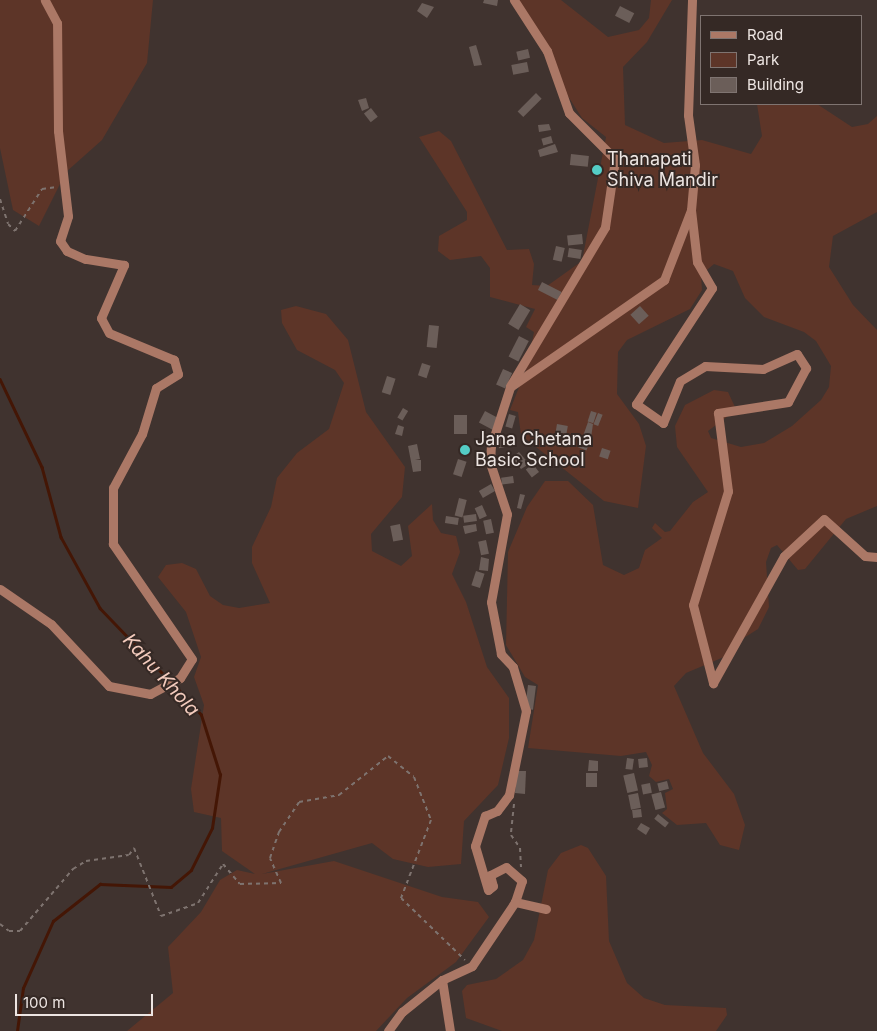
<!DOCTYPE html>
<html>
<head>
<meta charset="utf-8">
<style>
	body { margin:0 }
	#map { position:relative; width:877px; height:1031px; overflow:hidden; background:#40332f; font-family:Inter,sans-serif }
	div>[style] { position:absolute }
	.green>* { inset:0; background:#5d3528 }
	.stream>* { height:2.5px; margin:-1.25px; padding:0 1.25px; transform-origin:1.25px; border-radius:1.25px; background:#441605 }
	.building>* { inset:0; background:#6b5e59; transform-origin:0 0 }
	.path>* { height:2px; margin-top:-1px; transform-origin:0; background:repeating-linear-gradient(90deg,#7e736f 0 4px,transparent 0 8px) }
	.minor>* { height:9px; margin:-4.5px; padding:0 4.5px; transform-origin:4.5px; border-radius:4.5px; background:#ab7866 }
	.dots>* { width:14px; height:14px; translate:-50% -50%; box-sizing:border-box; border:2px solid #352925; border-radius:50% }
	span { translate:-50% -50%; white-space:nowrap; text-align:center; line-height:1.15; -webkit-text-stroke:4px #352925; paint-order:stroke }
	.poi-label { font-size:18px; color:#ede5e2 }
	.left { translate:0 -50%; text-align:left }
	.water-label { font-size:19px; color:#f3cbbd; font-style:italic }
	.legend { position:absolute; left:700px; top:15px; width:162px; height:90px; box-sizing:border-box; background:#352925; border:1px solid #7f7471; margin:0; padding:6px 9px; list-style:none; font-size:15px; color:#ede5e2 }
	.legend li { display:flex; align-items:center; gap:10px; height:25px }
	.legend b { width:25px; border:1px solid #7f7471 }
	.scale { position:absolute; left:15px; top:994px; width:138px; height:22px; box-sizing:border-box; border:2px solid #ede5e2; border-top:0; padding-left:6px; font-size:15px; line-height:18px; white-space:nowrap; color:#ede5e2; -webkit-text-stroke:4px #352925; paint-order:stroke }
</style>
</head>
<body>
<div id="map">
	<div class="green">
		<i style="clip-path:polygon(0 0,153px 0,147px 63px,102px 140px,66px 172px,39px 226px,13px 210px,0 148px)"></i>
		<i style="clip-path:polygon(517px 0,561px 0,608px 37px,639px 30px,649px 18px,651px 0,672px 0,647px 42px,623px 67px,625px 125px,664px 143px,702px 140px,751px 154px,762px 136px,757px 104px,817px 104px,852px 127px,868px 124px,877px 116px,877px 212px,833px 236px,829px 267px,853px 305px,877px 330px,877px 506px,846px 519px,805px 569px,798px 570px,777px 545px,771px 548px,766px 562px,769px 607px,758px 629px,739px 641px,731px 654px,686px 673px,674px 686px,703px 753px,734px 794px,745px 825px,739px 850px,720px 845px,706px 823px,677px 825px,662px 813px,667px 809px,665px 793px,673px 789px,669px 779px,656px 782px,649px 776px,652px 765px,646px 752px,621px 756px,528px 748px,538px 685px,525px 677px,506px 645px,508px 552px,527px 507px,545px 481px,568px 481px,593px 505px,603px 565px,624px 575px,639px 568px,645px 550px,662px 538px,652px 528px,655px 523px,665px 532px,670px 531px,693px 502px,708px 492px,677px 447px,675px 426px,685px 405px,714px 390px,728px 392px,735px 407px,732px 413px,708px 431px,711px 438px,741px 447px,764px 443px,792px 426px,821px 400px,829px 387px,831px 366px,816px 341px,804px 332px,764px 317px,745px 298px,733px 271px,714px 264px,701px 275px,702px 290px,690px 309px,627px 340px,618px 352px,617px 394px,639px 424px,646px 446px,638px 508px,604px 501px,521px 435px,518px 412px,510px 410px,527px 367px,534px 332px,526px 327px,535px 309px,490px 297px,490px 268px,481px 256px,450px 260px,438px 251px,439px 236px,467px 220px,467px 212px,419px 137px,439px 131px,451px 141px,507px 250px,529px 249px,534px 264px,532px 285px,547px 286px,582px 261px,606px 137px,582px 118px,566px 93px,532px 20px)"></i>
		<i style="clip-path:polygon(296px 306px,326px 314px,348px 340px,366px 412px,405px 467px,402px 497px,371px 534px,372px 551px,401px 566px,412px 556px,408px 526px,432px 504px,433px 520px,441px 533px,456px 536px,460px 552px,452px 574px,466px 602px,487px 667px,509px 698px,509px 738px,498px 785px,464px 821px,461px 864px,428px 867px,393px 859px,372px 843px,262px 874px,334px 861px,442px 897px,478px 902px,489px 917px,456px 962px,407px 998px,376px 1031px,127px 1031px,173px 993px,168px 947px,201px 912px,220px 880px,237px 870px,255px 874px,222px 851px,221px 818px,194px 812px,191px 789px,204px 705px,194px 677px,201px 657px,186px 612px,158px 577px,166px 565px,182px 563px,196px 569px,210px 596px,223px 605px,239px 608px,270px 603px,252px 563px,252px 547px,271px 507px,277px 478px,297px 453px,329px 429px,344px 383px,335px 370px,297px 350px,282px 323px,281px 310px)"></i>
		<i style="clip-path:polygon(581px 845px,588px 848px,606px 876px,609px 941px,627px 983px,644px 998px,665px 1005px,726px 1008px,727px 1015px,716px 1031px,502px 1031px,466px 1018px,462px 991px,467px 985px,496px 979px,523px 960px,534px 940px,548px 870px,561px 853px)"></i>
	</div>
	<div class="stream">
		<i style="left:0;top:379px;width:98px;rotate:64.5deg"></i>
		<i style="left:42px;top:467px;width:73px;rotate:74.8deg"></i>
		<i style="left:61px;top:537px;width:81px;rotate:61.2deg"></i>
		<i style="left:100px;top:608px;width:100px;rotate:46.2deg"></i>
		<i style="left:17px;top:1031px;width:43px;rotate:-82.1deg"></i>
		<i style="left:23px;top:988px;width:73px;rotate:-65.9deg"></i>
		<i style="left:53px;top:921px;width:60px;rotate:-38.2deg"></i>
		<i style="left:100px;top:884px;width:71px;rotate:2.4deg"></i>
		<i style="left:171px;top:887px;width:26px;rotate:-40deg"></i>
		<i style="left:191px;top:870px;width:47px;rotate:-63.4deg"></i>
		<i style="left:212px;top:828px;width:54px;rotate:-81.4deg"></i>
		<i style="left:220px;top:775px;width:63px;rotate:-107.6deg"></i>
		<i style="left:201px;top:715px;width:42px;rotate:-132.1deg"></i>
	</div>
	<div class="building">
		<i style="clip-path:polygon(484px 0,498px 0,497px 6px,483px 3px)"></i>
		<i style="clip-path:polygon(422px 3px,434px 7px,427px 18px,417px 11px)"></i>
		<i style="left:620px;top:6px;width:16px;height:11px;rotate:27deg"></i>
		<i style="clip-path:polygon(476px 45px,482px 65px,474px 66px,469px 47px)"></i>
		<i style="left:528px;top:49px;width:9px;height:12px;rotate:77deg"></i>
		<i style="left:527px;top:62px;width:10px;height:16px;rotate:79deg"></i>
		<i style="left:536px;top:93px;width:8px;height:26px;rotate:45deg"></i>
		<i style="clip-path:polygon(366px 98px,369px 108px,362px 111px,358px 100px)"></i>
		<i style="left:371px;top:108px;width:11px;height:9px;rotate:52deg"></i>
		<i style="clip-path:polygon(549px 124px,551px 130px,539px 132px,538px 125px)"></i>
		<i style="left:551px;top:136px;width:7px;height:10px;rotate:74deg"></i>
		<i style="clip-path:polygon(555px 144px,558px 152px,540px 157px,538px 150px)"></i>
		<i style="left:571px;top:154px;width:18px;height:11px;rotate:6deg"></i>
		<i style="left:582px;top:234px;width:10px;height:15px;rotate:84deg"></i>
		<i style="left:556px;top:246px;width:9px;height:14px;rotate:13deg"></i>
		<i style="left:569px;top:248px;width:13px;height:9px;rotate:9deg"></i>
		<i style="left:542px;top:282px;width:22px;height:9px;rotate:27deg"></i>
		<i style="left:520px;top:304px;width:12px;height:23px;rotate:31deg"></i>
		<i style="left:640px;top:306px;width:13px;height:13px;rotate:48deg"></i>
		<i style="left:429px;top:325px;width:10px;height:22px;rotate:6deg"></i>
		<i style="left:519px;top:336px;width:11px;height:23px;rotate:27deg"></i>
		<i style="left:422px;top:363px;width:9px;height:13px;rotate:18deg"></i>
		<i style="left:503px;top:369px;width:10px;height:17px;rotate:24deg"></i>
		<i style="left:387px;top:376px;width:9px;height:17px;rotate:18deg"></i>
		<i style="left:403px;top:408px;width:6px;height:11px;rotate:31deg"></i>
		<i style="left:485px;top:411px;width:17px;height:13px;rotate:28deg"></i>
		<i style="left:591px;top:411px;width:6px;height:11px;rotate:18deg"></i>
		<i style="left:598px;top:413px;width:5px;height:12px;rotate:22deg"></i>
		<i style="left:509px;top:414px;width:7px;height:13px;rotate:16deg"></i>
		<i style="left:454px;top:415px;width:13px;height:19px"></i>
		<i style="clip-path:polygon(588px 422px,593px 424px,591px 438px,583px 436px)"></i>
		<i style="left:557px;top:424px;width:11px;height:8px;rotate:10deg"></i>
		<i style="clip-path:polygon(398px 425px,404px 427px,402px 436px,395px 434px)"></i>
		<i style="left:504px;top:437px;width:10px;height:7px;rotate:79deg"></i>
		<i style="left:582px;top:437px;width:9px;height:11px;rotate:21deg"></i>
		<i style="clip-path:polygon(417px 444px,420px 459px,415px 460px,421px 460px,421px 471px,413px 472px,408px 446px)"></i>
		<i style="left:602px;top:448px;width:9px;height:9px;rotate:18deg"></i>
		<i style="clip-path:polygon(519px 452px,529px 464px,521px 469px,512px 457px)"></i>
		<i style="left:458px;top:459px;width:9px;height:16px;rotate:18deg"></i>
		<i style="left:533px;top:464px;width:10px;height:9px;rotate:53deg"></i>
		<i style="left:513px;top:476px;width:7px;height:12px;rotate:82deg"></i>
		<i style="left:491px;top:484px;width:8px;height:14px;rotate:60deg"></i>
		<i style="clip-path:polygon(520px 494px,525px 495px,521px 509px,517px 508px)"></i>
		<i style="left:459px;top:498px;width:8px;height:18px;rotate:14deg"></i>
		<i style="left:482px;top:505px;width:12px;height:8px;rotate:66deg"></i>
		<i style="left:476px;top:514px;width:7px;height:13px;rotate:82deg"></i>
		<i style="left:446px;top:516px;width:13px;height:7px;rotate:9deg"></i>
		<i style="left:491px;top:519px;width:14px;height:8px;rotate:78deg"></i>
		<i style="left:400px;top:524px;width:16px;height:10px;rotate:79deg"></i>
		<i style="clip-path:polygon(476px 524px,477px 531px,465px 534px,463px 526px)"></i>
		<i style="left:486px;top:540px;width:14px;height:8px;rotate:78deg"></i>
		<i style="clip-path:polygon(481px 557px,489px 559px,488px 571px,479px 570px)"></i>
		<i style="left:476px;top:571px;width:9px;height:15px;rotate:18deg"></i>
		<i style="left:528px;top:685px;width:8px;height:24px;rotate:7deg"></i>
		<i style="left:627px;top:758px;width:7px;height:11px;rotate:8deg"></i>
		<i style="left:647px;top:758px;width:9px;height:9px;rotate:84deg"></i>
		<i style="clip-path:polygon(589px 760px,598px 761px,598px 771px,588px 771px)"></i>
		<i style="clip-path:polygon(517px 771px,526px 771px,525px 794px,515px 793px)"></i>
		<i style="left:586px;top:773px;width:11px;height:14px"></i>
		<i style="left:634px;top:773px;width:18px;height:11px;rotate:77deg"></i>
		<i style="left:667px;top:781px;width:8px;height:10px;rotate:76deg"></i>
		<i style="left:650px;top:783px;width:10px;height:9px;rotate:79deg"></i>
		<i style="left:661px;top:792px;width:16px;height:10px;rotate:75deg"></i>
		<i style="left:638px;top:793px;width:15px;height:10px;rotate:79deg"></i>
		<i style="left:641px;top:809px;width:8px;height:9px;rotate:83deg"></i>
		<i style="left:658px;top:814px;width:14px;height:6px;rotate:39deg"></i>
		<i style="clip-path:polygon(641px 823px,650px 828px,646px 835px,637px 829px)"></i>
	</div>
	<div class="path">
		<i style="left:0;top:199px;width:26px;rotate:72deg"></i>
		<i style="left:8px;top:224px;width:10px;rotate:45deg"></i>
		<i style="left:15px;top:231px;width:50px;rotate:-57.3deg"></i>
		<i style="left:42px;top:189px;width:15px;rotate:-8deg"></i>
		<i style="left:514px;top:804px;width:31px;rotate:96deg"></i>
		<i style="left:511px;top:835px;width:16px;rotate:55deg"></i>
		<i style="left:520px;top:848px;width:19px;rotate:87deg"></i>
		<i style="left:134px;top:848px;width:73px;rotate:68.3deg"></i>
		<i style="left:161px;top:916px;width:39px;rotate:-19deg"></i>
		<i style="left:198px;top:903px;width:46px;rotate:-57.3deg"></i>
		<i style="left:223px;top:864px;width:26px;rotate:50deg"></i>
		<i style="left:240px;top:884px;width:41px;rotate:-1.4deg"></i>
		<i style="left:281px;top:883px;width:27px;rotate:-114deg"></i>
		<i style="left:270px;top:858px;width:28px;rotate:-71deg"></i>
		<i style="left:279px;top:832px;width:36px;rotate:-56deg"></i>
		<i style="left:299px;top:802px;width:41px;rotate:-9.9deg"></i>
		<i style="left:339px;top:795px;width:63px;rotate:-38.5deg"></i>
		<i style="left:388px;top:756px;width:33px;rotate:39deg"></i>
		<i style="left:414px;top:777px;width:46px;rotate:68.4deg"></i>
		<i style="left:431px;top:820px;width:84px;rotate:111deg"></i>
		<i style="left:401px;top:898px;width:89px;rotate:44.1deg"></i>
		<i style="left:0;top:924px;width:11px;rotate:38deg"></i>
		<i style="left:9px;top:931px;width:11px"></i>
		<i style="left:20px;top:931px;width:82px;rotate:-49.5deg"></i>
		<i style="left:73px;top:869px;width:15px;rotate:-32deg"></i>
		<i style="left:86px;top:861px;width:43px;rotate:-7.9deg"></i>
		<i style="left:129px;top:855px;width:9px;rotate:-54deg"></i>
	</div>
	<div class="minor">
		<i style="left:691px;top:210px;width:52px;rotate:83.4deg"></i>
		<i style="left:697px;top:262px;width:30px;rotate:60deg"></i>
		<i style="left:712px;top:288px;width:139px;rotate:123.2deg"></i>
		<i style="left:636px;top:404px;width:33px;rotate:35deg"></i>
		<i style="left:663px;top:423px;width:45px;rotate:-68deg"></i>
		<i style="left:680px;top:381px;width:29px;rotate:-31deg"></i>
		<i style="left:705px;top:366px;width:58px;rotate:3deg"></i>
		<i style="left:763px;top:369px;width:37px;rotate:-24deg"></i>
		<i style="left:797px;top:354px;width:17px;rotate:57deg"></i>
		<i style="left:806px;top:368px;width:38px;rotate:118deg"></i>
		<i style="left:788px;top:402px;width:71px;rotate:171.1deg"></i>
		<i style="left:718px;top:413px;width:79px;rotate:82.7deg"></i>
		<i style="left:728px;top:491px;width:119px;rotate:107.1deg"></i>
		<i style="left:693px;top:605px;width:81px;rotate:75.6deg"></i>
		<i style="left:713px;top:683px;width:145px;rotate:-60.8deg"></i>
		<i style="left:784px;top:556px;width:54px;rotate:-42.8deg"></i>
		<i style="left:824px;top:519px;width:55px;rotate:42.1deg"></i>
		<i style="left:865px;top:556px;width:12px;rotate:5deg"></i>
		<i style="left:510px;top:386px;width:185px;rotate:-59.1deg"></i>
		<i style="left:605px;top:227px;width:69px;rotate:-81.6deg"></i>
		<i style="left:615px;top:159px;width:65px;rotate:-135deg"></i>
		<i style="left:569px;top:113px;width:66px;rotate:-109.5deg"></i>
		<i style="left:547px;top:51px;width:61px;rotate:-122.9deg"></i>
		<i style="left:0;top:589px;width:62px;rotate:34.5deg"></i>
		<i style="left:51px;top:624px;width:85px;rotate:46.9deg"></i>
		<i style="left:109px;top:686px;width:42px;rotate:11deg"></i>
		<i style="left:150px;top:694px;width:34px;rotate:-28deg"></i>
		<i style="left:180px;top:678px;width:22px;rotate:-58deg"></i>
		<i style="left:192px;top:659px;width:140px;rotate:-124.5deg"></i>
		<i style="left:113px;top:544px;width:56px;rotate:-90deg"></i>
		<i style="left:113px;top:488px;width:61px;rotate:-61.8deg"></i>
		<i style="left:142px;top:434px;width:48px;rotate:-73.1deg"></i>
		<i style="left:156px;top:388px;width:26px;rotate:-32deg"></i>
		<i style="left:178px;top:374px;width:15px;rotate:-106deg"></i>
		<i style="left:174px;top:360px;width:70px;rotate:-157.4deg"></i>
		<i style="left:109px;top:333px;width:17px;rotate:-118deg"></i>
		<i style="left:101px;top:318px;width:58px;rotate:-66.5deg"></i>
		<i style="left:124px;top:265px;width:39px;rotate:-171deg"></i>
		<i style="left:85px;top:259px;width:20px;rotate:-156deg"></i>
		<i style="left:67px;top:251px;width:12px;rotate:-125deg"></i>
		<i style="left:60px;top:241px;width:26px;rotate:-72deg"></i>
		<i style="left:68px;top:216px;width:86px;rotate:-96.7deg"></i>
		<i style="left:58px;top:131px;width:108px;rotate:-90.5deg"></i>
		<i style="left:57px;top:23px;width:26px;rotate:-118deg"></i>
		<i style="left:546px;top:909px;width:32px;rotate:-167deg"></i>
		<i style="left:515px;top:902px;width:22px;rotate:-72deg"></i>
		<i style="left:522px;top:881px;width:21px;rotate:-139deg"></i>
		<i style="left:506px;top:867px;width:18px;rotate:153deg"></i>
		<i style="left:490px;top:875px;width:11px;rotate:75deg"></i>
		<i style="left:493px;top:886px;width:6px;rotate:141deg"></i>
		<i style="left:488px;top:890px;width:46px;rotate:-106.5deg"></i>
		<i style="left:475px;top:846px;width:32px;rotate:-72deg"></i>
		<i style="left:485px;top:816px;width:13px;rotate:-23deg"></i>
		<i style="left:497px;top:811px;width:20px;rotate:-53deg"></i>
		<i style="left:509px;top:795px;width:86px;rotate:-78.6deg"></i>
		<i style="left:526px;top:711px;width:46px;rotate:-106.5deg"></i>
		<i style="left:513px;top:667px;width:18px;rotate:-133deg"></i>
		<i style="left:501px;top:654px;width:53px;rotate:-100.9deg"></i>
		<i style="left:491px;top:602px;width:89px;rotate:-79.7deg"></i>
		<i style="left:507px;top:514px;width:54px;rotate:-108.4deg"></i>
		<i style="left:490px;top:463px;width:17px;rotate:-87deg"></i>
		<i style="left:491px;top:446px;width:62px;rotate:-72.1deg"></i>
		<i style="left:510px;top:387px;width:188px;rotate:-34.8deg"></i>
		<i style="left:664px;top:280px;width:75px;rotate:-68.9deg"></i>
		<i style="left:691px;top:210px;width:45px;rotate:-84.9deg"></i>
		<i style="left:695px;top:165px;width:50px;rotate:-98deg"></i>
		<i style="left:688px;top:115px;width:115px;rotate:-88deg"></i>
		<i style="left:442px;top:980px;width:52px;rotate:81.1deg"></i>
		<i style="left:388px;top:1031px;width:24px;rotate:-54deg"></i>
		<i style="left:402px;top:1012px;width:51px;rotate:-38.7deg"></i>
		<i style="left:442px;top:980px;width:33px;rotate:-25deg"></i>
		<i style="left:472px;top:966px;width:77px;rotate:-56.1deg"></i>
	</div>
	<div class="dots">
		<i style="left:597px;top:170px;background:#54cdc6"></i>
		<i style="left:465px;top:450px;background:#54cdc6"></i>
	</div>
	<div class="poi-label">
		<span class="left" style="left:607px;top:170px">Thanapati<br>Shiva Mandir</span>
		<span class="left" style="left:475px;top:450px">Jana Chetana<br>Basic School</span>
	</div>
	<div class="water-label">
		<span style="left:161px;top:675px;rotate:48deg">Kahu Khola</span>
	</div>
	<ul class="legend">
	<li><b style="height:6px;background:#ab7866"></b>Road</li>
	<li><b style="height:14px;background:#5d3528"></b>Park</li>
	<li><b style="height:14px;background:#6b5e59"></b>Building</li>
	</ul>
	<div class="scale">100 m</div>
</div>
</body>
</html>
